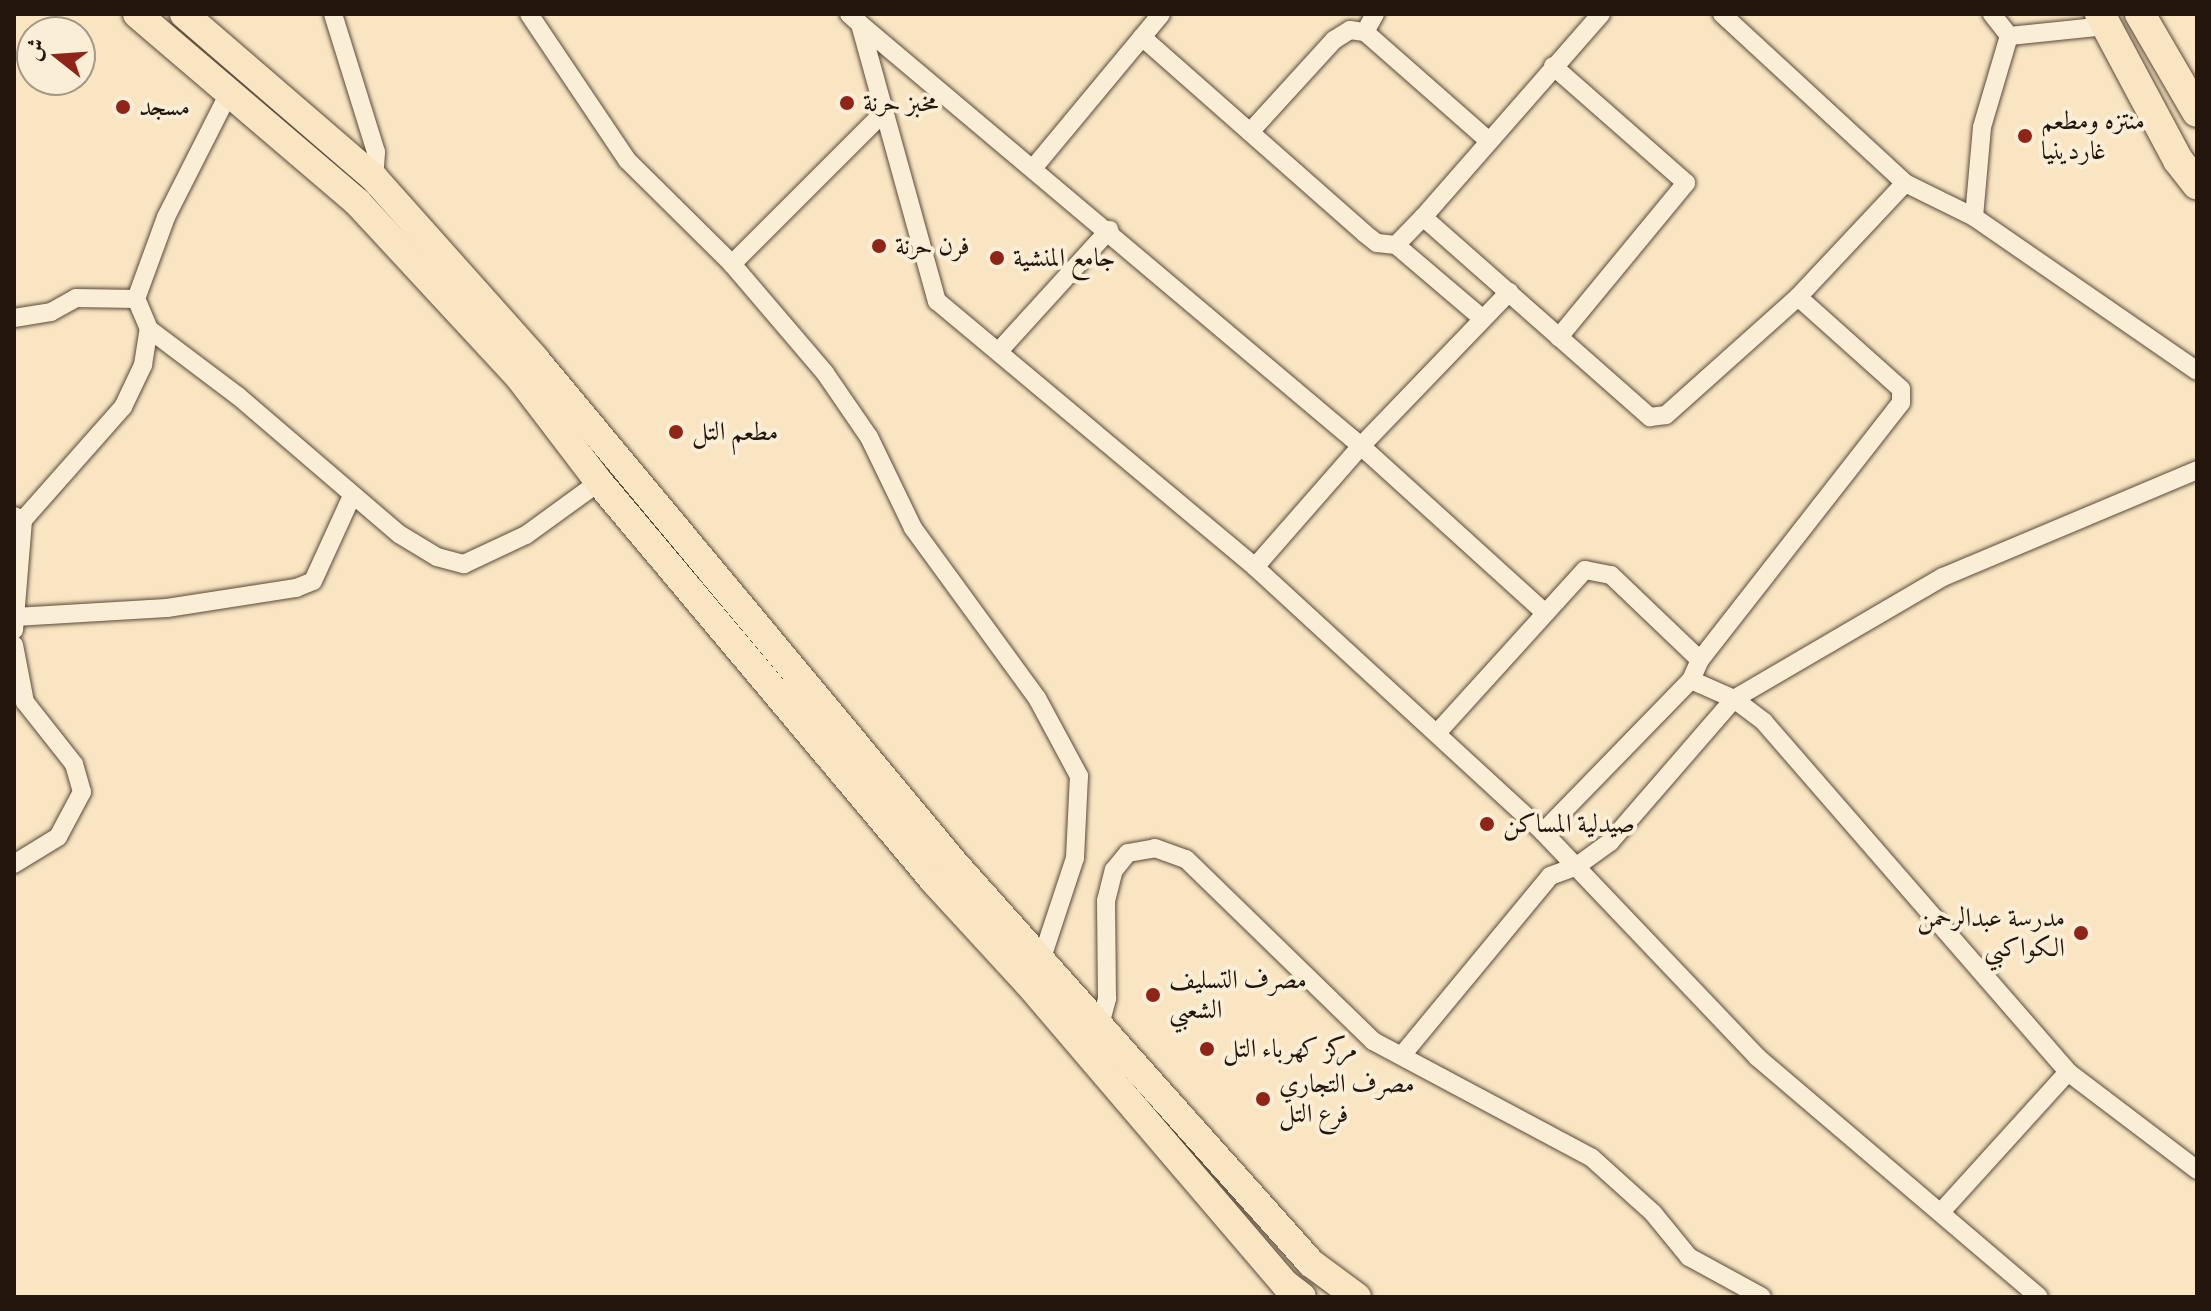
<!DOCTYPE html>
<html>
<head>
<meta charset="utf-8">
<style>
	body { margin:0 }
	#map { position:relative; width:2211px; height:1311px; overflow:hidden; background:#f9e5c2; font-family:"IM FELL French Canon",Amiri,serif }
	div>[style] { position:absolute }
	.roads { filter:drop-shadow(0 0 2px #5a4a3a) drop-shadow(0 0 2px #5a4a3a) }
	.minor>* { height:18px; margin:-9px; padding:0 9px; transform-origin:9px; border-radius:9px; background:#fbeed7 }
	.primary>* { height:28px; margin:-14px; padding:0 14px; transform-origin:14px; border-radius:14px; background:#f9e5c2 }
	.trunk>* { height:30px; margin:-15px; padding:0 15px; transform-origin:15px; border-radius:15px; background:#f9e5c2 }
	.dots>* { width:22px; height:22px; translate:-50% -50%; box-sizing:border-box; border:4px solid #fbeed7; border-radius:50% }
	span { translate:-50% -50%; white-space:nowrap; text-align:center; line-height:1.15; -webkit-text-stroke:8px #fbeed7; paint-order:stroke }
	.poi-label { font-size:26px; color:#25160d }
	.left { translate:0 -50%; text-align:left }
	.right { translate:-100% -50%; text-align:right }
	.frame { position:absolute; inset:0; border:16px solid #25160d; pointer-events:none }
	.north { position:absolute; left:16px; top:16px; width:80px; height:80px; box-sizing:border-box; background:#fbeed7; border:2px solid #a59886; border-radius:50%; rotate:287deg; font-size:22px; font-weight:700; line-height:32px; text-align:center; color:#25160d }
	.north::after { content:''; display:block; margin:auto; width:28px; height:36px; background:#8f2418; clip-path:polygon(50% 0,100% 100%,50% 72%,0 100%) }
</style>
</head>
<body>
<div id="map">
	<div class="roads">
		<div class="minor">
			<i style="left:333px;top:14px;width:145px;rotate:72.7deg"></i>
			<i style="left:376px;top:152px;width:26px;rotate:94deg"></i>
			<i style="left:529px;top:14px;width:176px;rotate:56.1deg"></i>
			<i style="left:627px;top:160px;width:148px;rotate:44.7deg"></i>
			<i style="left:732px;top:264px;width:143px;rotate:49.5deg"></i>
			<i style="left:825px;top:373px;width:78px;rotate:55.5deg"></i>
			<i style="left:869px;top:437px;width:101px;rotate:64.2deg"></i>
			<i style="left:913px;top:528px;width:210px;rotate:53.9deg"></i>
			<i style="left:1037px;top:698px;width:89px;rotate:61.7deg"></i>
			<i style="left:1079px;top:776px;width:82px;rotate:92.8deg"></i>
			<i style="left:1075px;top:858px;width:105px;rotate:108.3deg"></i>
			<i style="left:849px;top:14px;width:15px;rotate:42deg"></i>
			<i style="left:860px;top:24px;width:288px;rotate:74.5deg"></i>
			<i style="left:937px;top:301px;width:415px;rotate:39.9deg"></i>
			<i style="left:1255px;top:567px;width:391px;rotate:42.6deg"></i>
			<i style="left:1543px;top:832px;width:311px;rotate:46.4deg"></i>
			<i style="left:1757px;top:1057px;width:370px;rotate:40.4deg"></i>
			<i style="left:1601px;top:14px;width:270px;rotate:131.2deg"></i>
			<i style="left:1423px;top:217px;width:303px;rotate:41.4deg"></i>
			<i style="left:1650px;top:417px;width:16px;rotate:-7deg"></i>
			<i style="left:1666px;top:415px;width:177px;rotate:-41.8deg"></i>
			<i style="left:1798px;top:297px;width:156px;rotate:-46.8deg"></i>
			<i style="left:1722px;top:14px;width:249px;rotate:42.7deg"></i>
			<i style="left:1905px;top:183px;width:77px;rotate:26.2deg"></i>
			<i style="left:1974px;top:217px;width:271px;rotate:34.6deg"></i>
			<i style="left:1992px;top:14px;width:28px;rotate:52deg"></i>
			<i style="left:860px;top:24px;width:655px;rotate:40.11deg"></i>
			<i style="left:1361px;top:446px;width:247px;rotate:42.2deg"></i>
			<i style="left:1365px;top:32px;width:21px;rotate:-61deg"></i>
			<i style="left:1142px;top:37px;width:296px;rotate:41.4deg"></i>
			<i style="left:1364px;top:233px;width:16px;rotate:38deg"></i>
			<i style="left:1377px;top:243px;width:19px;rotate:6deg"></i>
			<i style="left:1396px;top:245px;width:114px;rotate:40.4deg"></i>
			<i style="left:1553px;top:66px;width:177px;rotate:41.3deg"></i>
			<i style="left:1686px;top:183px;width:200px;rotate:129.5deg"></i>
			<i style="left:1250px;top:132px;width:125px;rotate:-47.6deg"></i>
			<i style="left:1334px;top:40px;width:19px;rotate:-32deg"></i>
			<i style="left:1350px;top:30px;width:15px;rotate:8deg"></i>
			<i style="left:1365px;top:32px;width:165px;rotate:41.3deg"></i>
			<i style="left:1035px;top:166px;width:197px;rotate:-50.3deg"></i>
			<i style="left:1974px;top:217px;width:90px;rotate:-84.9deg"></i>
			<i style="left:1982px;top:127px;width:95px;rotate:-73.5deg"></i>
			<i style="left:2009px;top:36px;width:98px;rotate:-5.9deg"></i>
			<i style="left:1396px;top:245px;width:39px;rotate:-46deg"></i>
			<i style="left:732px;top:264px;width:214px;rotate:-45deg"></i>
			<i style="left:14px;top:318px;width:37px;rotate:-9deg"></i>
			<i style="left:51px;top:312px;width:29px;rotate:-29deg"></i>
			<i style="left:76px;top:298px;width:60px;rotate:1deg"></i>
			<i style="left:149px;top:329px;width:111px;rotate:37deg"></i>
			<i style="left:238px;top:396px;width:212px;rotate:40.6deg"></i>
			<i style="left:399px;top:534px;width:44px;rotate:31.2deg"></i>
			<i style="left:437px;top:557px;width:28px;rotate:15deg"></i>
			<i style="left:464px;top:564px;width:68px;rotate:-25.1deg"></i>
			<i style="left:526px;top:535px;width:90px;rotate:-36deg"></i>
			<i style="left:999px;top:351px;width:164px;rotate:-47.7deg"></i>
			<i style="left:14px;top:516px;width:10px;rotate:24deg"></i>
			<i style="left:23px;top:520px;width:151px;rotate:-48.5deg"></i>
			<i style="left:123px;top:407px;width:47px;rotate:-64.5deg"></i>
			<i style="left:143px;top:365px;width:36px;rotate:-81deg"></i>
			<i style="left:149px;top:329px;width:33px;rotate:-113deg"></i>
			<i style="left:136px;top:299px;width:87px;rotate:-69.9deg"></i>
			<i style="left:166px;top:217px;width:139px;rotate:-63.1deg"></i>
			<i style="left:1255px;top:567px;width:161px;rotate:-48.8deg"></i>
			<i style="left:1361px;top:446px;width:214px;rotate:-46.1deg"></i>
			<i style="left:15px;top:617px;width:152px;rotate:-3.4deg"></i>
			<i style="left:167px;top:608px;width:131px;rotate:-8.8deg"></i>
			<i style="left:296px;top:588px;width:18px;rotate:-22deg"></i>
			<i style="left:313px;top:581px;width:94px;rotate:-65.4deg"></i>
			<i style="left:14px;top:630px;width:110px;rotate:-85.3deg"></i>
			<i style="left:14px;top:645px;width:58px;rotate:79.1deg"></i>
			<i style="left:25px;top:702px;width:79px;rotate:51.7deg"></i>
			<i style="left:74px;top:764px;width:29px;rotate:74deg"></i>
			<i style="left:82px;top:792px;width:51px;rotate:118.1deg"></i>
			<i style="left:58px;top:837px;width:52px;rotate:148.5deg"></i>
			<i style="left:1691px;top:680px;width:47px;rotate:23.8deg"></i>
			<i style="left:1734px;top:699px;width:38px;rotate:37deg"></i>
			<i style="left:1764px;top:722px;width:464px;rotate:49deg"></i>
			<i style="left:2068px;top:1072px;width:162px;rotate:37.2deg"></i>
			<i style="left:1437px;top:733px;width:220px;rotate:-47.8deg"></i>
			<i style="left:1585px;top:570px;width:26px;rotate:11deg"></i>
			<i style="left:1611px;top:575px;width:123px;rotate:43.7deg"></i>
			<i style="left:1543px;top:832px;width:212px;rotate:-45.8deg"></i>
			<i style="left:1691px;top:680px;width:22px;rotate:-66deg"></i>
			<i style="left:1700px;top:660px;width:326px;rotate:-52deg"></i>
			<i style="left:1901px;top:403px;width:14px;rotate:-90deg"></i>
			<i style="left:1901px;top:389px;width:138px;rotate:-138.2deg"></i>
			<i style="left:1100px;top:1025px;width:28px;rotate:-75deg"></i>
			<i style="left:1107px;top:998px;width:97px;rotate:-90.6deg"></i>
			<i style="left:1106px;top:901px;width:32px;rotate:-76deg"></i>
			<i style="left:1114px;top:870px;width:22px;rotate:-51deg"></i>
			<i style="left:1128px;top:853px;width:27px;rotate:-10deg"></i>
			<i style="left:1155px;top:848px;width:33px;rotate:20deg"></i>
			<i style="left:1186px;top:859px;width:261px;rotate:44.2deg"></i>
			<i style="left:1373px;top:1041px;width:248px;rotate:28.1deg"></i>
			<i style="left:1592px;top:1158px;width:82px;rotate:42deg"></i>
			<i style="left:1653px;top:1213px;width:57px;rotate:50.7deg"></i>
			<i style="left:1689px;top:1257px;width:83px;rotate:28.7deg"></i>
			<i style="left:1403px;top:1054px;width:231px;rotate:-50.4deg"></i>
			<i style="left:1550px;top:876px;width:29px;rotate:-20deg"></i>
			<i style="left:1577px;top:866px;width:41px;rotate:-36deg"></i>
			<i style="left:1610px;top:842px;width:189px;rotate:-49.1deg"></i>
			<i style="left:1734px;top:699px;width:242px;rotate:-30.3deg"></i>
			<i style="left:1943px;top:577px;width:276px;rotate:-22.8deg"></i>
			<i style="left:1941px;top:1212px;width:189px;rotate:-47.8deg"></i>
		</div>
		<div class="primary">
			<i style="left:137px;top:14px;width:291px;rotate:40.5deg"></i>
			<i style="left:358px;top:203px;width:237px;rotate:47.2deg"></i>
			<i style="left:519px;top:377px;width:132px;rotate:52.7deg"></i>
			<i style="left:599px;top:482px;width:522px;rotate:49.97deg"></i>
			<i style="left:935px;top:882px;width:136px;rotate:47.4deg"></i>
			<i style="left:1027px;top:982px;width:397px;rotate:49.5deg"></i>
			<i style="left:1285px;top:1284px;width:21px;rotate:37deg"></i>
			<i style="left:184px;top:14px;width:251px;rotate:40.8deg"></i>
			<i style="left:374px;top:178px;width:242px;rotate:48.3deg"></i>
			<i style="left:535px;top:359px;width:657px;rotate:50.25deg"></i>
			<i style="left:955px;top:864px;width:535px;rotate:48.26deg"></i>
			<i style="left:1311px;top:1263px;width:57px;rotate:36.5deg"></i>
		</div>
		<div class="trunk">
			<i style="left:2100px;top:14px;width:166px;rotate:61.9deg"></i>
			<i style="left:2178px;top:160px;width:31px;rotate:52deg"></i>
			<i style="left:2140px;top:14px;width:113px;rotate:59.8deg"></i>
		</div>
	</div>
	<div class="dots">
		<i style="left:847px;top:103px;background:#8f2418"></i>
		<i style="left:123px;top:107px;background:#8f2418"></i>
		<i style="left:2025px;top:136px;background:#8f2418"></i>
		<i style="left:879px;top:246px;background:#8f2418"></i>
		<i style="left:997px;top:258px;background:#8f2418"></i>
		<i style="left:676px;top:432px;background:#8f2418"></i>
		<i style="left:1487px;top:824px;background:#8f2418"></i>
		<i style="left:2081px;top:933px;background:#8f2418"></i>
		<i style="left:1153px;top:995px;background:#8f2418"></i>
		<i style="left:1207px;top:1049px;background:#8f2418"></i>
		<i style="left:1263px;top:1099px;background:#8f2418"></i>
	</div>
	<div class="poi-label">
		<span class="left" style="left:863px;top:103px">مخبز حرنة</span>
		<span class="left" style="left:139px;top:107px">مسجد</span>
		<span class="left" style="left:2041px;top:136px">منتزه ومطعم<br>غاردينيا</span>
		<span class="left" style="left:895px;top:246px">فرن حرنة</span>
		<span class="left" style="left:1013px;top:258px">جامع المنشية</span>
		<span class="left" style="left:692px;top:432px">مطعم التل</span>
		<span class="left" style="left:1503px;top:824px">صيدلية المساكن</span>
		<span class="right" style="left:2065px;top:933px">مدرسة عبدالرحمن<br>الكواكبي</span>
		<span class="left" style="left:1169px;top:995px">مصرف التسليف<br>الشعبي</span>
		<span class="left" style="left:1223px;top:1049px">مركز كهرباء التل</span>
		<span class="left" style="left:1279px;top:1099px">مصرف التجاري<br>فرع التل</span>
	</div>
	<div class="frame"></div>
	<div class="north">ش</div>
</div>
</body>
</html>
